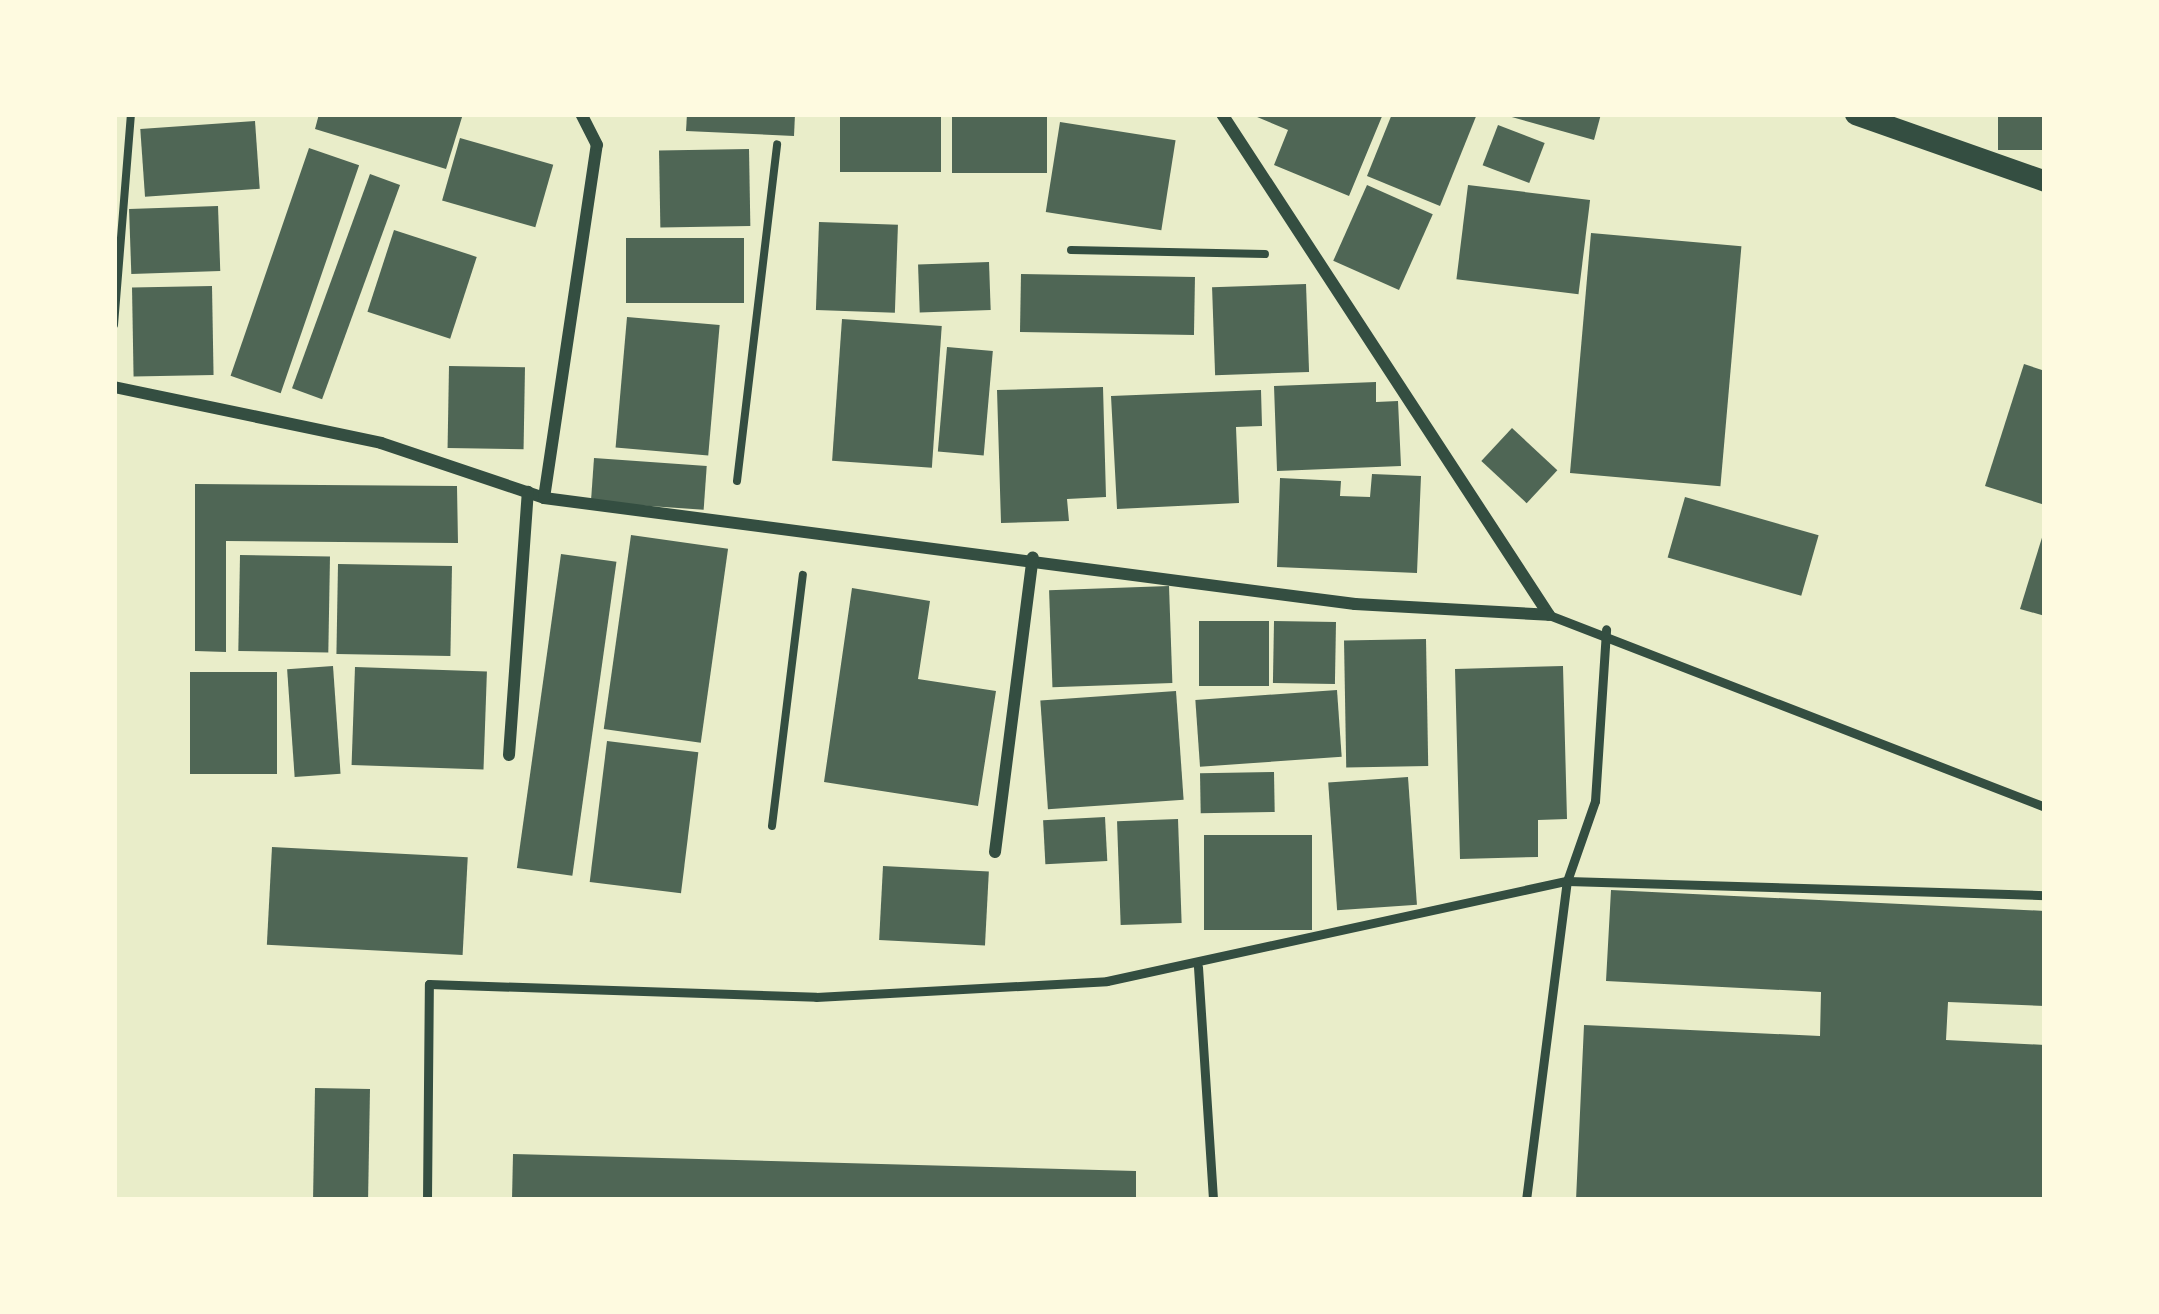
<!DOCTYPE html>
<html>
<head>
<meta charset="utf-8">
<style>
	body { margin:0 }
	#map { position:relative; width:2159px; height:1314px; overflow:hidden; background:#e9edc9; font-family:"Open Sans",sans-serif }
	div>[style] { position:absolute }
	.building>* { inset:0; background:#4f6655; transform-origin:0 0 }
	.path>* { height:8px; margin:-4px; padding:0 4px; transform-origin:4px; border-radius:4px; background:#344e41 }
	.service>* { height:9px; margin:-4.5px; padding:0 4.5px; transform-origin:4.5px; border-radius:4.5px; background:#344e41 }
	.minor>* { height:12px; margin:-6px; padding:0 6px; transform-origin:6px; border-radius:6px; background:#344e41 }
	.tertiary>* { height:21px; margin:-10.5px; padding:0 10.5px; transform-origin:10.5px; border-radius:10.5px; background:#344e41 }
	span { translate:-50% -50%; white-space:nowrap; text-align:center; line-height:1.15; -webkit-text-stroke:9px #fefae0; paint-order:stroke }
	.frame { position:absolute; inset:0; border:117px solid #fefae0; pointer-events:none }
</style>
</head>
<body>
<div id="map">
	<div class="building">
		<i style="clip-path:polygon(319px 114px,463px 114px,446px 169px,315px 129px)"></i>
		<i style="clip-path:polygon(687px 114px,795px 114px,794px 136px,686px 131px)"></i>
		<i style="left:840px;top:114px;width:101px;height:58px"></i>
		<i style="left:952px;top:114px;width:95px;height:59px"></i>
		<i style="clip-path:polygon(1250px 114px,1383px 114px,1349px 196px,1274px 165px,1288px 130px)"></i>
		<i style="clip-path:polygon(1392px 114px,1477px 114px,1440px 206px,1367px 176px)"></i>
		<i style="clip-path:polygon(1501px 114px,1601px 114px,1594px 140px)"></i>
		<i style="left:1998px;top:114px;width:47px;height:36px"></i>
		<i style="left:255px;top:121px;width:68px;height:115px;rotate:86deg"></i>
		<i style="left:1060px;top:122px;width:117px;height:91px;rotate:9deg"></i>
		<i style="left:1498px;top:125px;width:50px;height:43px;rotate:21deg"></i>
		<i style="left:460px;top:138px;width:97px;height:65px;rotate:16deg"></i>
		<i style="left:309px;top:148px;width:53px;height:241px;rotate:19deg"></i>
		<i style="left:749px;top:149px;width:77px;height:90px;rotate:89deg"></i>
		<i style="left:370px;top:174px;width:32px;height:228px;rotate:20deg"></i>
		<i style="left:1367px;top:185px;width:72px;height:83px;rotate:24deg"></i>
		<i style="left:1468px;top:185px;width:123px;height:95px;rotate:7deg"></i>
		<i style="left:218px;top:206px;width:65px;height:89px;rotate:88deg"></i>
		<i style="left:819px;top:222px;width:79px;height:88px;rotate:2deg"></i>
		<i style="left:394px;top:230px;width:87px;height:86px;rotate:18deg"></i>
		<i style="left:1591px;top:233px;width:151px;height:241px;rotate:5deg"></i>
		<i style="left:626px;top:238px;width:118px;height:65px"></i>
		<i style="left:989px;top:262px;width:48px;height:71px;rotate:88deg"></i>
		<i style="left:1021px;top:274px;width:174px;height:58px;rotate:1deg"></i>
		<i style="left:1306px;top:284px;width:88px;height:94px;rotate:88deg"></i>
		<i style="left:212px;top:286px;width:89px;height:80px;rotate:89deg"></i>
		<i style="left:627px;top:317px;width:93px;height:131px;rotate:5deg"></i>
		<i style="left:842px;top:319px;width:100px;height:142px;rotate:4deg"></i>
		<i style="left:947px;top:347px;width:46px;height:105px;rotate:5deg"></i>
		<i style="clip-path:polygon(2024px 364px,2045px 371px,2045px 505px,1985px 486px)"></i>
		<i style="left:449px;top:366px;width:76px;height:82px;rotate:1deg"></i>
		<i style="clip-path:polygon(1376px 382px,1376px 402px,1398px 401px,1401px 466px,1277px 471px,1274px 386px)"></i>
		<i style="clip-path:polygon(1103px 387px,1106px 497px,1067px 499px,1069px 521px,1001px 523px,997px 390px)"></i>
		<i style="clip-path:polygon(1261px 390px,1262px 426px,1236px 427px,1239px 503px,1117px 509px,1111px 396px)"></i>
		<i style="left:1512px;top:428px;width:62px;height:45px;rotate:43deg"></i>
		<i style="left:594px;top:458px;width:113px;height:44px;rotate:4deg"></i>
		<i style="clip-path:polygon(1372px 474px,1421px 476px,1417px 573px,1277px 567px,1280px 478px,1341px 481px,1340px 496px,1370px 497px)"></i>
		<i style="clip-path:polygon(195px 484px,457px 486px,458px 543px,226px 541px,226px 652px,195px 651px)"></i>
		<i style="left:1685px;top:497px;width:139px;height:63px;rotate:16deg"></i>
		<i style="clip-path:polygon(2044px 531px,2045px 531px,2045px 616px,2020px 609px)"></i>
		<i style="left:631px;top:535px;width:98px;height:196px;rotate:8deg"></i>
		<i style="left:561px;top:554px;width:56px;height:317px;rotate:8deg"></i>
		<i style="left:240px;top:555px;width:90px;height:96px;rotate:1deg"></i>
		<i style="left:338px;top:564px;width:114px;height:90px;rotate:1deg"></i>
		<i style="left:1169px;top:586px;width:97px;height:120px;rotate:88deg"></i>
		<i style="clip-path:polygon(852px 588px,930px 601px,918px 679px,996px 691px,978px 806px,824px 782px)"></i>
		<i style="left:1199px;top:621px;width:70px;height:65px"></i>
		<i style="left:1336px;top:622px;width:62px;height:62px;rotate:91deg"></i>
		<i style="left:1426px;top:639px;width:127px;height:82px;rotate:89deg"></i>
		<i style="left:333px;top:666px;width:108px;height:46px;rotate:86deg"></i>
		<i style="clip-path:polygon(1563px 666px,1567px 819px,1538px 820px,1538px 857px,1460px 859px,1455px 669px)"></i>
		<i style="left:355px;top:667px;width:132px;height:98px;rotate:2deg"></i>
		<i style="left:277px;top:672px;width:102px;height:87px;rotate:90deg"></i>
		<i style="left:1337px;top:690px;width:67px;height:142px;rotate:86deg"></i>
		<i style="left:1176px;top:691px;width:109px;height:136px;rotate:86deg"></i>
		<i style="left:607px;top:741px;width:92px;height:142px;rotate:7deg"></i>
		<i style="left:1274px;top:772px;width:40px;height:74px;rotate:89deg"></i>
		<i style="left:1408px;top:777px;width:128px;height:80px;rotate:86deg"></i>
		<i style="left:1105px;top:817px;width:44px;height:62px;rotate:87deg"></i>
		<i style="left:1178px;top:819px;width:104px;height:61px;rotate:88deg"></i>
		<i style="left:1204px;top:835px;width:108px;height:95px"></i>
		<i style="left:272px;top:847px;width:196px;height:98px;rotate:3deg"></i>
		<i style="left:883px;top:866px;width:106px;height:74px;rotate:3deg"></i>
		<i style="clip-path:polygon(1611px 890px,2045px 911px,2045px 1006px,1948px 1002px,1946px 1040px,2045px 1045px,2045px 1200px,1576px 1200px,1584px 1025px,1820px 1036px,1821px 992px,1606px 981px)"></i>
		<i style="left:315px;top:1088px;width:55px;height:112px;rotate:1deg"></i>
		<i style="clip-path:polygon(513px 1154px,1136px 1171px,1136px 1200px,512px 1200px)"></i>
	</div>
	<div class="path">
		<i style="left:1071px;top:250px;width:194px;rotate:1.2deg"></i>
		<i style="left:114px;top:325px;width:212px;rotate:-85.4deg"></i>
		<i style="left:737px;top:481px;width:339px;rotate:-83.2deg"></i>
		<i style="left:772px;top:826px;width:253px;rotate:-83deg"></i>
	</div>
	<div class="service">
		<i style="left:1549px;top:615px;width:532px;rotate:21.16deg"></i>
		<i style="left:1198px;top:967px;width:233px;rotate:86.3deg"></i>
		<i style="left:427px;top:1200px;width:216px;rotate:-89.5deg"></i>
		<i style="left:429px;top:984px;width:387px;rotate:1.9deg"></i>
		<i style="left:816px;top:997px;width:291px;rotate:-3.1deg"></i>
		<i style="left:1107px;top:981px;width:471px;rotate:-12.3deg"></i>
		<i style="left:1567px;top:881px;width:85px;rotate:-70.7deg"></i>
		<i style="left:1595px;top:801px;width:172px;rotate:-86.3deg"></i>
		<i style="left:1526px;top:1200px;width:322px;rotate:-82.7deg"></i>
		<i style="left:1567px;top:881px;width:478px;rotate:1.7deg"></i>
	</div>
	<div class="minor">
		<i style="left:1222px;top:114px;width:598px;rotate:56.87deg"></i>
		<i style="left:114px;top:387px;width:273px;rotate:11.8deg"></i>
		<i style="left:381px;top:443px;width:172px;rotate:18.6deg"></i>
		<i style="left:544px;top:498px;width:818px;rotate:7.45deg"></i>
		<i style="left:1355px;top:604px;width:194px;rotate:3.2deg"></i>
		<i style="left:544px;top:498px;width:357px;rotate:-81.5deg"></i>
		<i style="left:597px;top:145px;width:35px;rotate:-117deg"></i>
		<i style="left:509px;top:755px;width:264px;rotate:-85.9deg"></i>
		<i style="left:995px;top:852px;width:297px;rotate:-82.7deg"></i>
	</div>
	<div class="tertiary">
		<i style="left:1855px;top:114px;width:201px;rotate:19.4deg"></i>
	</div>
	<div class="frame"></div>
</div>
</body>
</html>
